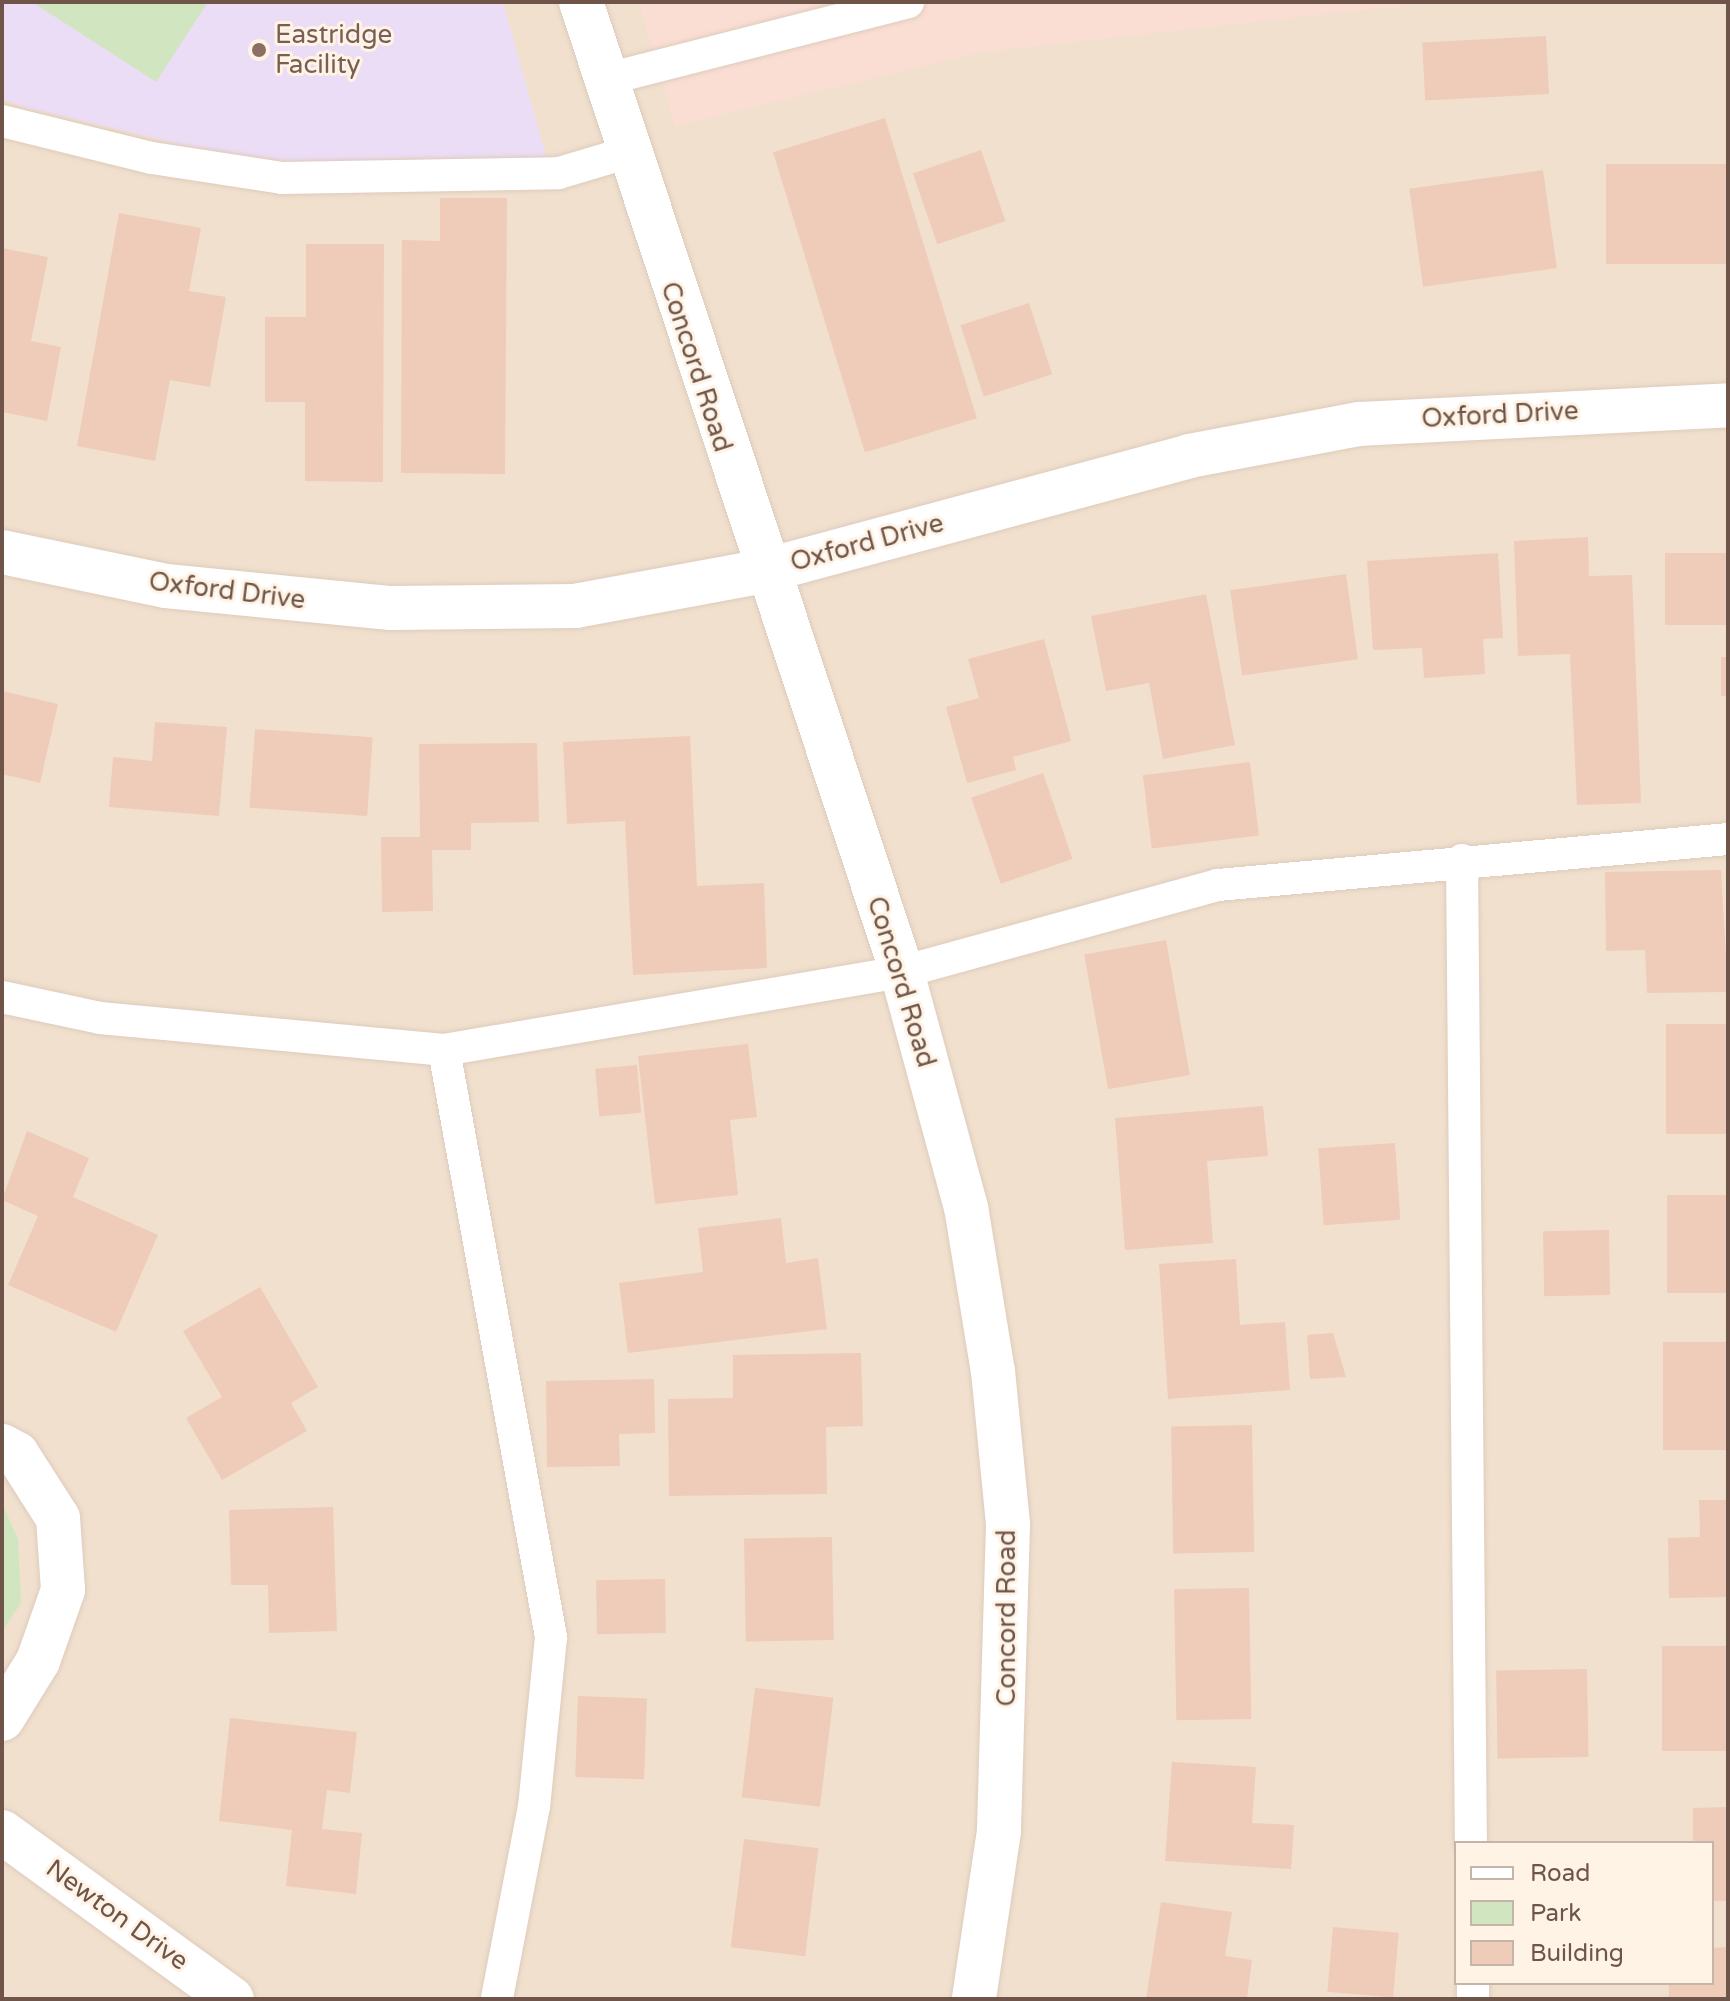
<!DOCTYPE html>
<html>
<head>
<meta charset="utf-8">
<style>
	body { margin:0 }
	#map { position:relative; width:1730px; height:2001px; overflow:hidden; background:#faefe0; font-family:"Varela Round",sans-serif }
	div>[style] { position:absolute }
	.residential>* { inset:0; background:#f1e0ce }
	.commercial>* { inset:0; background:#faded4 }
	.education>* { inset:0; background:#ecddf6 }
	.green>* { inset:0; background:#d1e6c0 }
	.building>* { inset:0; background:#eeccb9; transform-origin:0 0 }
	.roads { filter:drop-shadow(0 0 2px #decbbc) drop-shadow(0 0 2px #decbbc) }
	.lane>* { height:32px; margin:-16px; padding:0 16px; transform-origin:16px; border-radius:16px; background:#fff }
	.street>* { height:44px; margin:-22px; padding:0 22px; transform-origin:22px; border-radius:22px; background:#fff }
	.dots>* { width:22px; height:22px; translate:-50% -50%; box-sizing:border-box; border:4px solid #fef3e5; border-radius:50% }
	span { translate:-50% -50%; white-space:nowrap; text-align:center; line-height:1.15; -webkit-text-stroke:6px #fef3e5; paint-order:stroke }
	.education-label { font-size:26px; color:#785e54 }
	.left { translate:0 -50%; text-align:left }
	.street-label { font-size:26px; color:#6f5549 }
	.frame { position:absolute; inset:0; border:4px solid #6f5549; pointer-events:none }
	.legend { position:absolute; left:1454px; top:1841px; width:260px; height:144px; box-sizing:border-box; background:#fef3e5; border:2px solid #c5b4a7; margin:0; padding:10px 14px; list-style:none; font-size:24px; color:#6f5549 }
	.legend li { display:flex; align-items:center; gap:16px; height:40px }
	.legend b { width:40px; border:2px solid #c5b4a7 }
</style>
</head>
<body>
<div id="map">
	<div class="residential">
		<i style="clip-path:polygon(evenodd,2px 2px,1728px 2px,1728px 1999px,2px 1999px,2px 2px,1456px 1843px,1712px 1843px,1712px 1983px,1456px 1983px,1456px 1843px)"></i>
	</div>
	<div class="commercial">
		<i style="clip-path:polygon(639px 2px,1436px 2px,981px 52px,675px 126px)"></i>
	</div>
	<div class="education">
		<i style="clip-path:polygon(2px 2px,503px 2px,546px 156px,520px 162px,314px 166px,190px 147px,24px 107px,2px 99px)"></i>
	</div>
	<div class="green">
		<i style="clip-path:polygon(32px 2px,208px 2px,156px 82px)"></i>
		<i style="clip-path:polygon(2px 1504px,18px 1539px,21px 1603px,2px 1631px)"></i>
	</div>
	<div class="building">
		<i style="left:1546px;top:36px;width:58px;height:124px;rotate:87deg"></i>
		<i style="left:885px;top:118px;width:314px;height:117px;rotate:73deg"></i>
		<i style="left:981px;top:150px;width:75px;height:72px;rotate:71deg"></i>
		<i style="left:1728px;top:164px;width:100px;height:122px;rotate:90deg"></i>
		<i style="left:1543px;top:170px;width:99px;height:135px;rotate:82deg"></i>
		<i style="clip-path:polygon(440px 198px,507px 198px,505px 474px,401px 473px,402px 240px,440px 241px)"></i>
		<i style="clip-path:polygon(119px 213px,201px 228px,189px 291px,226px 297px,210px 387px,170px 380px,155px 461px,77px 446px)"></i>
		<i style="clip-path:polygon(306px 244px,384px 244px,383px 482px,305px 481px,305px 402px,265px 402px,265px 317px,306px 317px)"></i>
		<i style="clip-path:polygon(2px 248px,48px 257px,31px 341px,61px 347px,47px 421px,2px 412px)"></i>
		<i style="left:1029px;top:303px;width:75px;height:72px;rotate:72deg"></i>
		<i style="clip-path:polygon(1588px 537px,1589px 576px,1632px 575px,1641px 803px,1577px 805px,1570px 654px,1518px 656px,1514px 541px)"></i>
		<i style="clip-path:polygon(1498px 553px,1503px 638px,1483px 639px,1485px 674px,1424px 678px,1422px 648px,1373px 650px,1367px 561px)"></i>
		<i style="left:1728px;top:553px;width:72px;height:63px;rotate:90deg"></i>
		<i style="left:1346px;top:574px;width:86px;height:117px;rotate:82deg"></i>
		<i style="clip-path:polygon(1206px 594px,1235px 745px,1163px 759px,1149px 683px,1106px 691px,1091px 616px)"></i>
		<i style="clip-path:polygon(1044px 639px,1071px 741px,1013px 757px,1016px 770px,967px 783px,946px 707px,979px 698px,968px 659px)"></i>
		<i style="left:1721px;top:657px;width:7px;height:39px"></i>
		<i style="clip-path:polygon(2px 691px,58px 704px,40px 783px,2px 774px)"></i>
		<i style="clip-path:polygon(155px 722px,227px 727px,219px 816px,109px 807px,113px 757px,152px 761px)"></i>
		<i style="left:255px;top:729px;width:118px;height:79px;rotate:4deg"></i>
		<i style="clip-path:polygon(690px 736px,697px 886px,764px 883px,767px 968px,633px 975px,625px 821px,567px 824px,563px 742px)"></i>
		<i style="clip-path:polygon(537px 743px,539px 822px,471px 823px,471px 850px,432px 850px,433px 911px,382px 912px,381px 837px,420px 837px,419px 744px)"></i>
		<i style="left:1250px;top:762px;width:74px;height:108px;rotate:83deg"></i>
		<i style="left:1043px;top:773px;width:91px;height:76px;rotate:71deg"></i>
		<i style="clip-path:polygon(1721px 870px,1728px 992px,1647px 993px,1645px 950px,1606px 951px,1605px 872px)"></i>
		<i style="left:1166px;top:940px;width:137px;height:83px;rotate:80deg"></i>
		<i style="left:1728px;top:1024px;width:110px;height:62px;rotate:90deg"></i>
		<i style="clip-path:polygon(748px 1044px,757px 1117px,730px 1120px,738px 1195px,655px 1204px,638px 1056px)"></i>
		<i style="left:637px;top:1065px;width:48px;height:42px;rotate:85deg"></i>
		<i style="clip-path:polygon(1263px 1106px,1268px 1156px,1207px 1161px,1213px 1243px,1125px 1250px,1115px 1118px)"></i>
		<i style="clip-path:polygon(27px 1131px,89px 1158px,73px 1197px,158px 1235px,116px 1332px,8px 1285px,38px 1216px,2px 1200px)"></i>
		<i style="left:1395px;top:1143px;width:77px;height:77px;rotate:86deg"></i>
		<i style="left:1728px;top:1195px;width:98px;height:61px;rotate:90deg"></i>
		<i style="clip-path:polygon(781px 1218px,786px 1263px,818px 1258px,827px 1329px,628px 1353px,619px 1283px,703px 1272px,698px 1228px)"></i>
		<i style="left:1609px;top:1230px;width:65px;height:66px;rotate:89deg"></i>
		<i style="clip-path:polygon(1236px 1259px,1240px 1325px,1285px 1322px,1290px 1390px,1168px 1399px,1159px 1264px)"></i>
		<i style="clip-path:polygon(260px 1287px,318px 1387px,291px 1403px,307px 1431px,222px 1480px,186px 1418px,222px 1397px,183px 1331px)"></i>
		<i style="clip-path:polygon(1333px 1333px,1346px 1377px,1310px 1379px,1307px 1335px)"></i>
		<i style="left:1728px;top:1342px;width:108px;height:65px;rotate:90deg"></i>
		<i style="clip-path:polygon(861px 1353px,863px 1426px,826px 1427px,827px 1494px,669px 1496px,668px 1399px,733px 1398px,733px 1355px)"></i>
		<i style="clip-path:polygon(654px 1379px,655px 1433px,619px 1434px,620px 1466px,547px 1467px,546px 1381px)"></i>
		<i style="left:1252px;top:1425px;width:127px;height:81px;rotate:89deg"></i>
		<i style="clip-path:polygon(1699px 1500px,1728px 1500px,1728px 1597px,1669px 1598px,1668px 1538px,1700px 1537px)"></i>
		<i style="clip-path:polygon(333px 1507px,337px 1631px,269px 1633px,268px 1585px,231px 1585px,229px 1510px)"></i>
		<i style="left:832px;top:1537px;width:103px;height:88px;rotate:89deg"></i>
		<i style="left:665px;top:1579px;width:54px;height:69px;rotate:89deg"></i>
		<i style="left:1249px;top:1588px;width:131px;height:75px;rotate:89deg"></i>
		<i style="left:1728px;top:1646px;width:105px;height:66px;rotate:90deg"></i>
		<i style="left:1587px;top:1669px;width:88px;height:91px;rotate:89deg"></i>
		<i style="left:755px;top:1688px;width:79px;height:110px;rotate:7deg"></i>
		<i style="left:578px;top:1696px;width:69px;height:81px;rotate:2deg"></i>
		<i style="clip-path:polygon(230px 1718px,357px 1732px,350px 1793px,327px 1790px,322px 1829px,362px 1833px,356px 1894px,286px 1886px,292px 1830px,219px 1821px)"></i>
		<i style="clip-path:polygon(1172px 1762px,1256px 1767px,1252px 1823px,1294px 1825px,1291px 1869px,1165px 1861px)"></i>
		<i style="clip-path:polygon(1728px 1807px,1728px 1901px,1712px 1901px,1712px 1843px,1693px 1843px,1693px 1808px)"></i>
		<i style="left:744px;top:1839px;width:75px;height:109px;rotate:7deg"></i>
		<i style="clip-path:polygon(1161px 1902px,1232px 1912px,1225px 1956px,1252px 1960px,1247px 1998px,1146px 1999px)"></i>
		<i style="left:1333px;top:1927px;width:66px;height:65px;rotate:5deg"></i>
		<i style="clip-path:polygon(1728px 1947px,1728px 1999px,1669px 1999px,1669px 1983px,1712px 1983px,1712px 1948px)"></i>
	</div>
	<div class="roads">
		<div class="lane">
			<i style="left:603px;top:80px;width:315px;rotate:-14.3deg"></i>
			<i style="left:2px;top:121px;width:154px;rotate:13.9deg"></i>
			<i style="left:152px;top:158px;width:132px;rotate:8.7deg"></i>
			<i style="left:282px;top:178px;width:277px;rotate:-1deg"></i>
			<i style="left:559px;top:173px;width:70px;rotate:-16.6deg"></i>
			<i style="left:1462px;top:860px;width:983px;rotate:89.48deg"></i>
			<i style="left:2px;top:997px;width:100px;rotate:12.1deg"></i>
			<i style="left:100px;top:1018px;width:345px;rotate:5.3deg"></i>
			<i style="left:444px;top:1050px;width:465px;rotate:-9.7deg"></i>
			<i style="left:902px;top:972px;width:328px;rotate:-15.4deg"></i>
			<i style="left:1218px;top:885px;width:512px;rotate:-5.15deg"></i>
			<i style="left:444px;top:1050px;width:597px;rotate:79.67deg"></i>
			<i style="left:551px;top:1637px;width:170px;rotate:95.7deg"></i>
			<i style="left:534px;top:1806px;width:197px;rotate:100.9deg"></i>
			<i style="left:1473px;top:1983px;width:16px;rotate:90deg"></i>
		</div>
		<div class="street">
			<i style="left:581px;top:2px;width:1022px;rotate:71.69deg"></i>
			<i style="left:902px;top:972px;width:244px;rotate:74.8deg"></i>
			<i style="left:966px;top:1207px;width:166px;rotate:80.7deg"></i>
			<i style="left:993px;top:1371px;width:155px;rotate:84.4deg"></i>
			<i style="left:1008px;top:1525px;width:306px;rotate:91.7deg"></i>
			<i style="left:999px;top:1831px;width:170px;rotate:98.5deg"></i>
			<i style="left:2px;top:552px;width:167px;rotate:11.7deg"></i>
			<i style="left:166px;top:586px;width:226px;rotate:5.6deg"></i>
			<i style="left:391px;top:608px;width:184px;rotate:-0.6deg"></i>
			<i style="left:575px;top:606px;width:192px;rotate:-10.5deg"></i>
			<i style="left:764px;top:571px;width:440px;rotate:-15.1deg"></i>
			<i style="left:1189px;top:456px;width:173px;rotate:-10.7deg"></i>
			<i style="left:1359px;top:424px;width:369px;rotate:-2.9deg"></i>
			<i style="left:2px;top:1446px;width:17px;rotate:28deg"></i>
			<i style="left:17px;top:1454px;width:76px;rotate:57.4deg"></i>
			<i style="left:58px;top:1518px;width:72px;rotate:86deg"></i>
			<i style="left:63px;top:1590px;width:75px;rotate:109.4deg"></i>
			<i style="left:38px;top:1661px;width:68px;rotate:121.8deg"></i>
			<i style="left:2px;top:1832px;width:284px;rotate:36deg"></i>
		</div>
	</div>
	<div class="dots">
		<i style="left:259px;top:50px;background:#8d6e63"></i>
	</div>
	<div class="education-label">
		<span class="left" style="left:275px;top:50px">Eastridge<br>Facility</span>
	</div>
	<div class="street-label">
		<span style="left:696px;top:367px;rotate:72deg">Concord Road</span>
		<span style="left:1500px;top:415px;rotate:-3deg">Oxford Drive</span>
		<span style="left:867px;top:543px;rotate:-15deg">Oxford Drive</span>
		<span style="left:227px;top:591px;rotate:7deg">Oxford Drive</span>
		<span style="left:901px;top:982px;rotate:73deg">Concord Road</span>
		<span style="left:1007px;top:1618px;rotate:-90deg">Concord Road</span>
		<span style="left:117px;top:1915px;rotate:36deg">Newton Drive</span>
	</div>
	<div class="frame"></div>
	<ul class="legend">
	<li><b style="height:10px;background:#fff"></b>Road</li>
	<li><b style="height:22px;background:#d1e6c0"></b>Park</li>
	<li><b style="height:22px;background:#eeccb9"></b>Building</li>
	</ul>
</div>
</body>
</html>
